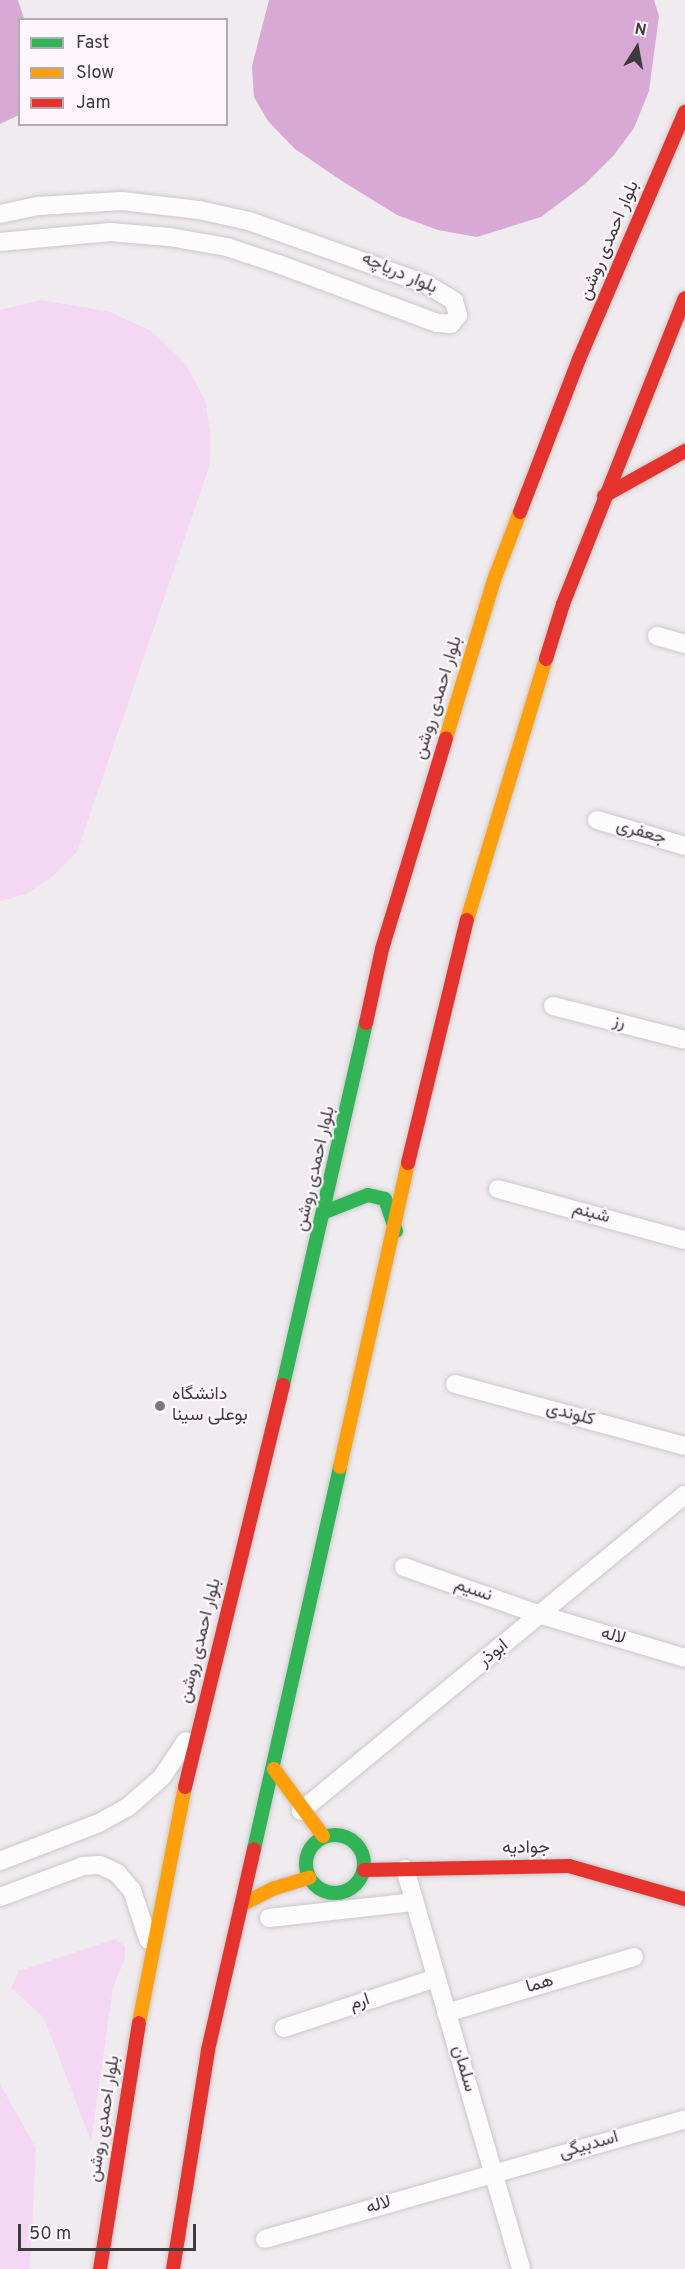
<!DOCTYPE html>
<html>
<head>
<meta charset="utf-8">
<style>
	body { margin:0 }
	#map { position:relative; width:685px; height:2269px; overflow:hidden; background:#efebee; font-family:Overpass,Vazirmatn,sans-serif }
	div>[style] { position:absolute }
	.green>* { inset:0; background:#f4d7f2 }
	.water>* { inset:0; background:#d8a9d5 }
	.roads { filter:drop-shadow(0 0 2px #cbc8cb) drop-shadow(0 0 2px #cbc8cb) }
	.street>* { height:18px; margin:-9px; padding:0 9px; transform-origin:9px; border-radius:9px; background:#fdfcfc }
	.fast>* { height:14px; margin:-7px; padding:0 7px; transform-origin:7px; border-radius:7px; background:#30b455 }
	.fast>.ring { margin:-7px; padding:0; box-sizing:content-box; background:none; border:14px solid #30b455; border-radius:50% }
	.slow>* { height:14px; margin:-7px; padding:0 7px; transform-origin:7px; border-radius:7px; background:#ff9f0a }
	.jam>* { height:14px; margin:-7px; padding:0 7px; transform-origin:7px; border-radius:7px; background:#e5322d }
	.dots>* { width:16px; height:16px; translate:-50% -50%; box-sizing:border-box; border:3px solid #fdf7fd; border-radius:50% }
	span { translate:-50% -50%; white-space:nowrap; text-align:center; line-height:1.15; -webkit-text-stroke:4.5px #fdf7fd; paint-order:stroke }
	.street-label { font-size:18px; color:#3e3b3d }
	.poi-label { font-size:18px; color:#3e3b3d }
	.left { translate:0 -50%; text-align:left }
	.legend { position:absolute; left:18px; top:18px; width:210px; height:108px; box-sizing:border-box; background:#fdf7fd; border:2px solid #b1acb0; margin:0; padding:8px 10px; list-style:none; font-size:18px; color:#3e3b3d }
	.legend li { display:flex; align-items:center; gap:12px; height:30px }
	.legend b { width:30px; border:2px solid #b1acb0 }
	.north { position:absolute; left:607px; top:18px; width:60px; height:60px; -webkit-text-stroke:4px #fdf7fd; paint-order:stroke; rotate:11deg; font-size:16px; font-weight:700; line-height:24px; text-align:center; color:#3e3b3d }
	.north::after { content:''; display:block; margin:auto; width:21px; height:27px; background:#3e3b3d; clip-path:polygon(50% 0,100% 100%,50% 72%,0 100%) }
	.scale { position:absolute; left:18px; top:2224px; width:178px; height:27px; box-sizing:border-box; border:3px solid #3e3b3d; border-top:0; padding-left:8px; font-size:18px; line-height:21px; white-space:nowrap; color:#3e3b3d; -webkit-text-stroke:4px #fdf7fd; paint-order:stroke }
</style>
</head>
<body>
<div id="map">
	<div class="green">
		<i style="clip-path:polygon(41px 300px,110px 312px,151px 331px,186px 365px,205px 400px,211px 437px,210px 464px,77px 852px,53px 876px,26px 894px,0 901px,0 310px)"></i>
		<i style="clip-path:polygon(115px 1939px,125px 1946px,125px 1958px,113px 1988px,91px 2141px,44px 2018px,11px 1988px,19px 1971px)"></i>
		<i style="clip-path:polygon(0 2084px,36px 2148px,30px 2269px,0 2269px)"></i>
	</div>
	<div class="water">
		<i style="clip-path:polygon(0 0,18px 0,24px 19px,20px 20px,19px 115px,0 124px)"></i>
		<i style="clip-path:polygon(269px 0,654px 0,659px 16px,649px 91px,634px 128px,614px 155px,585px 184px,541px 217px,477px 237px,438px 230px,397px 215px,342px 181px,295px 149px,268px 121px,254px 97px,252px 66px)"></i>
	</div>
	<div class="roads">
		<div class="street">
			<i style="left:0;top:214px;width:39px;rotate:-12deg"></i>
			<i style="left:38px;top:206px;width:84px;rotate:-3.4deg"></i>
			<i style="left:122px;top:201px;width:78px;rotate:6.7deg"></i>
			<i style="left:199px;top:210px;width:51px;rotate:12.4deg"></i>
			<i style="left:249px;top:221px;width:188px;rotate:19.6deg"></i>
			<i style="left:426px;top:284px;width:33px;rotate:31deg"></i>
			<i style="left:454px;top:301px;width:15px;rotate:74deg"></i>
			<i style="left:458px;top:315px;width:11px;rotate:128deg"></i>
			<i style="left:451px;top:324px;width:14px;rotate:-176deg"></i>
			<i style="left:437px;top:323px;width:170px;rotate:-159.6deg"></i>
			<i style="left:278px;top:264px;width:54px;rotate:-161.6deg"></i>
			<i style="left:227px;top:247px;width:59px;rotate:-170.2deg"></i>
			<i style="left:169px;top:237px;width:59px;rotate:-175.2deg"></i>
			<i style="left:110px;top:232px;width:110px;rotate:174.8deg"></i>
			<i style="left:657px;top:636px;width:29px;rotate:16deg"></i>
			<i style="left:597px;top:820px;width:92px;rotate:16.5deg"></i>
			<i style="left:553px;top:1006px;width:136px;rotate:14.4deg"></i>
			<i style="left:498px;top:1189px;width:194px;rotate:15.3deg"></i>
			<i style="left:455px;top:1384px;width:238px;rotate:15.1deg"></i>
			<i style="left:404px;top:1567px;width:145px;rotate:19.3deg"></i>
			<i style="left:541px;top:1615px;width:150px;rotate:16.6deg"></i>
			<i style="left:301px;top:1811px;width:497px;rotate:-39.5deg"></i>
			<i style="left:0;top:1861px;width:106px;rotate:-21deg"></i>
			<i style="left:99px;top:1823px;width:33px;rotate:-29deg"></i>
			<i style="left:128px;top:1807px;width:45px;rotate:-41.4deg"></i>
			<i style="left:162px;top:1777px;width:43px;rotate:-56.3deg"></i>
			<i style="left:405px;top:1869px;width:416px;rotate:73.8deg"></i>
			<i style="left:0;top:1897px;width:89px;rotate:-20.5deg"></i>
			<i style="left:83px;top:1866px;width:17px;rotate:-3deg"></i>
			<i style="left:100px;top:1865px;width:19px;rotate:25deg"></i>
			<i style="left:117px;top:1873px;width:23px;rotate:49deg"></i>
			<i style="left:132px;top:1890px;width:52px;rotate:71.9deg"></i>
			<i style="left:269px;top:1918px;width:145px;rotate:-6.3deg"></i>
			<i style="left:446px;top:2013px;width:196px;rotate:-16.6deg"></i>
			<i style="left:284px;top:2028px;width:160px;rotate:-18.2deg"></i>
			<i style="left:265px;top:2239px;width:437px;rotate:-15.9deg"></i>
		</div>
		<div class="fast">
			<i style="left:325px;top:1212px;width:46px;rotate:-21.6deg"></i>
			<i style="left:368px;top:1195px;width:17px;rotate:13deg"></i>
			<i style="left:385px;top:1199px;width:34px;rotate:71deg"></i>
			<i style="left:283px;top:1385px;width:371px;rotate:-77.1deg"></i>
			<i class="ring" style="left:306px;top:1835px;width:44px;height:44px"></i>
			<i style="left:254px;top:1849px;width:392px;rotate:-77.3deg"></i>
		</div>
		<div class="slow">
			<i style="left:446px;top:738px;width:165px;rotate:-73.1deg"></i>
			<i style="left:494px;top:580px;width:73px;rotate:-69.1deg"></i>
			<i style="left:467px;top:920px;width:273px;rotate:-73.2deg"></i>
			<i style="left:340px;top:1467px;width:312px;rotate:-77.4deg"></i>
			<i style="left:274px;top:1769px;width:83px;rotate:53.8deg"></i>
			<i style="left:243px;top:1904px;width:33px;rotate:-27deg"></i>
			<i style="left:272px;top:1889px;width:39px;rotate:-17deg"></i>
			<i style="left:139px;top:2023px;width:240px;rotate:-79deg"></i>
		</div>
		<div class="jam">
			<i style="left:604px;top:496px;width:93px;rotate:-29.1deg"></i>
			<i style="left:520px;top:512px;width:164px;rotate:-68.9deg"></i>
			<i style="left:579px;top:359px;width:269px;rotate:-66.8deg"></i>
			<i style="left:546px;top:659px;width:58px;rotate:-72.8deg"></i>
			<i style="left:563px;top:604px;width:329px;rotate:-68.3deg"></i>
			<i style="left:366px;top:1023px;width:76px;rotate:-77.8deg"></i>
			<i style="left:382px;top:949px;width:220px;rotate:-73.1deg"></i>
			<i style="left:408px;top:1163px;width:250px;rotate:-76.4deg"></i>
			<i style="left:185px;top:1787px;width:414px;rotate:-76.3deg"></i>
			<i style="left:364px;top:1870px;width:205px;rotate:-1.1deg"></i>
			<i style="left:569px;top:1866px;width:121px;rotate:15.9deg"></i>
			<i style="left:100px;top:2269px;width:249px;rotate:-81deg"></i>
			<i style="left:173px;top:2269px;width:222px;rotate:-80.9deg"></i>
			<i style="left:208px;top:2050px;width:206px;rotate:-77.1deg"></i>
		</div>
	</div>
	<div class="dots">
		<i style="left:160px;top:1406px;background:#7c797b"></i>
	</div>
	<div class="street-label">
		<span style="left:610px;top:241px;rotate:-67deg">بلوار احمدی روشن</span>
		<span style="left:399px;top:274px;rotate:23deg">بلوار دریاچه</span>
		<span style="left:439px;top:698px;rotate:-73deg">بلوار احمدی روشن</span>
		<span style="left:641px;top:833px;rotate:16deg">جعفری</span>
		<span style="left:619px;top:1023px;rotate:14deg">رز</span>
		<span style="left:316px;top:1169px;rotate:-77deg">بلوار احمدی روشن</span>
		<span style="left:591px;top:1214px;rotate:15deg">شبنم</span>
		<span style="left:570px;top:1415px;rotate:15deg">کلوندی</span>
		<span style="left:473px;top:1591px;rotate:19deg">نسیم</span>
		<span style="left:613px;top:1637px;rotate:16deg">لاله</span>
		<span style="left:201px;top:1641px;rotate:-76deg">بلوار احمدی روشن</span>
		<span style="left:494px;top:1654px;rotate:-39deg">ابوذر</span>
		<span style="left:526px;top:1849px;rotate:-1deg">جوادیه</span>
		<span style="left:540px;top:1985px;rotate:-16deg">هما</span>
		<span style="left:360px;top:2003px;rotate:-18deg">ارم</span>
		<span style="left:463px;top:2069px;rotate:74deg">سلمان</span>
		<span style="left:105px;top:2119px;rotate:-81deg">بلوار احمدی روشن</span>
		<span style="left:589px;top:2146px;rotate:-16deg">اسدبیگی</span>
		<span style="left:379px;top:2206px;rotate:-16deg">لاله</span>
	</div>
	<div class="poi-label">
		<span class="left" style="left:172px;top:1406px">دانشگاه<br>بوعلی سینا</span>
	</div>
	<ul class="legend">
	<li><b style="height:8px;background:#30b455"></b>Fast</li>
	<li><b style="height:8px;background:#ff9f0a"></b>Slow</li>
	<li><b style="height:8px;background:#e5322d"></b>Jam</li>
	</ul>
	<div class="north">N</div>
	<div class="scale">50 m</div>
</div>
</body>
</html>
